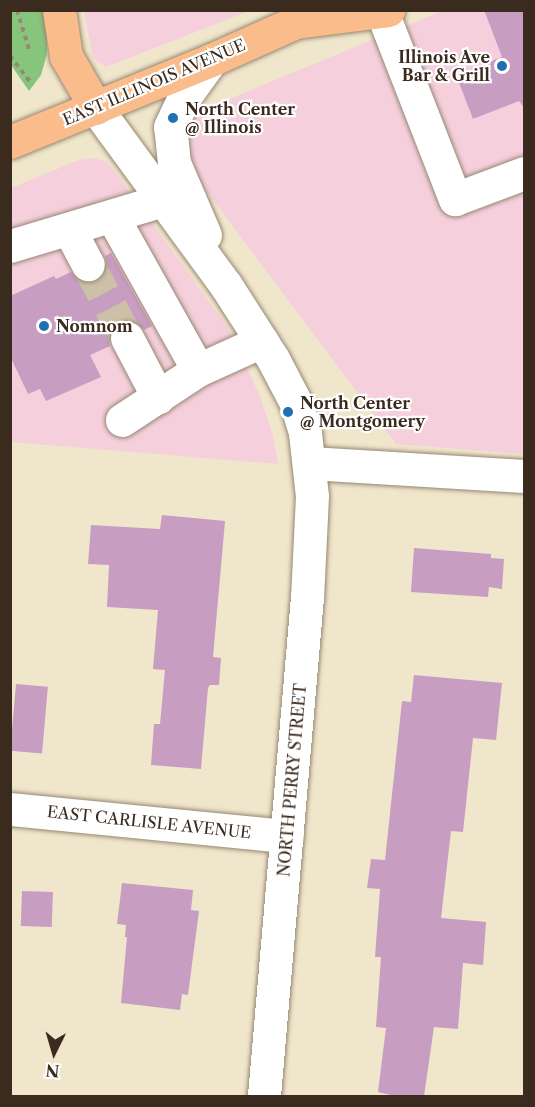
<!DOCTYPE html>
<html>
<head>
<meta charset="utf-8">
<style>
	body { margin:0 }
	#map { position:relative; width:535px; height:1107px; overflow:hidden; background:#f0e6cb; font-family:"Libre Caslon Text",serif }
	div>[style] { position:absolute }
	.built>* { inset:0; background:#f5cfdb }
	.green>* { inset:0; background:#88c57c }
	.building>* { inset:0; background:#c89dc2; transform-origin:0 0 }
	.minor-tunnel>* { height:33px; margin-top:-16.5px; transform-origin:0; background:repeating-linear-gradient(90deg,#ccc0a8 0 33px,transparent 0 49px) }
	.path>* { height:4px; margin-top:-2px; transform-origin:0; background:repeating-linear-gradient(90deg,#968874 0 4.5px,transparent 0 9px) }
	.roads { filter:drop-shadow(0 0 2px #968874) drop-shadow(0 0 2px #968874) }
	.minor>* { height:33px; margin:-16.5px; padding:0 16.5px; transform-origin:16.5px; border-radius:16.5px; background:#fff }
	.major>* { height:33px; margin:-16.5px; padding:0 16.5px; transform-origin:16.5px; border-radius:16.5px; background:#f9bc8a }
	.dots>* { width:16px; height:16px; translate:-50% -50%; box-sizing:border-box; border:3px solid #fff; border-radius:50% }
	span { translate:-50% -50%; white-space:nowrap; text-align:center; line-height:1.15; -webkit-text-stroke:4.5px #fff; paint-order:stroke }
	.poi-label { font-size:16px; color:#3b2a1e; font-weight:700 }
	.right { translate:-100% -50%; text-align:right }
	.left { translate:0 -50%; text-align:left }
	.street-label { font-size:16px; color:#3b2a1e }
	.frame { position:absolute; inset:0; border:12px solid #3b2a1e; pointer-events:none }
	.north { position:absolute; left:24px; top:1023px; width:60px; height:60px; -webkit-text-stroke:4px #fff; paint-order:stroke; rotate:185deg; font-size:16px; font-weight:700; line-height:24px; text-align:center; color:#3b2a1e }
	.north::after { content:''; display:block; margin:auto; width:21px; height:27px; background:#3b2a1e; clip-path:polygon(50% 0,100% 100%,50% 72%,0 100%) }
</style>
</head>
<body>
<div id="map">
	<div class="built">
		<i style="clip-path:polygon(84px 11px,84px 10px,249px 11px,106px 67px,93px 58px)"></i>
		<i style="clip-path:polygon(442px 11px,524px 11px,524px 454px,396px 444px,193px 173px,183px 142px,188px 124px,198px 112px)"></i>
		<i style="clip-path:polygon(95px 158px,106px 161px,113px 169px,228px 328px,259px 394px,272px 432px,278px 464px,11px 442px,11px 188px,79px 160px)"></i>
	</div>
	<div class="green">
		<i style="clip-path:polygon(10px 11px,47px 11px,47px 54px,41px 75px,29px 91px,11px 65px)"></i>
	</div>
	<div class="building">
		<i style="clip-path:polygon(484px 10px,525px 10px,525px 109px,519px 101px,473px 119px,456px 75px,502px 57px)"></i>
		<i style="clip-path:polygon(111px 253px,152px 326px,144px 330px,136px 322px,127px 319px,118px 322px,111px 329px,108px 337px,110px 346px,90px 355px,101px 377px,46px 401px,40px 389px,28px 394px,10px 356px,10px 296px,54px 276px,56px 279px,71px 272px,79px 280px,87px 283px,96px 281px,104px 273px,107px 265px,105px 256px)"></i>
		<i style="clip-path:polygon(162px 515px,225px 521px,213px 657px,221px 658px,219px 685px,210px 685px,208px 688px,201px 769px,151px 765px,154px 724px,160px 724px,165px 670px,153px 669px,158px 610px,107px 607px,109px 565px,88px 564px,91px 525px,160px 529px)"></i>
		<i style="clip-path:polygon(414px 548px,491px 554px,491px 558px,504px 559px,502px 589px,489px 587px,488px 597px,411px 592px)"></i>
		<i style="clip-path:polygon(414px 675px,502px 683px,496px 740px,473px 738px,463px 832px,451px 831px,441px 918px,486px 922px,483px 965px,463px 963px,458px 1029px,434px 1027px,424px 1096px,394px 1096px,378px 1092px,386px 1028px,376px 1027px,381px 957px,375px 957px,380px 889px,367px 888px,371px 859px,385px 860px,402px 701px,411px 702px)"></i>
		<i style="left:16px;top:684px;width:32px;height:67px;rotate:5deg"></i>
		<i style="clip-path:polygon(122px 883px,193px 890px,191px 910px,199px 911px,188px 995px,182px 994px,180px 1010px,121px 1003px,127px 937px,125px 937px,126px 925px,117px 924px)"></i>
		<i style="left:22px;top:891px;width:31px;height:35px;rotate:2deg"></i>
	</div>
	<div class="minor-tunnel">
		<i style="left:88px;top:264px;width:84px;rotate:62.2deg"></i>
	</div>
	<div class="path">
		<i style="left:17px;top:10px;width:41px;rotate:72.9deg"></i>
		<i style="left:10px;top:56px;width:36px;rotate:52deg"></i>
	</div>
	<div class="roads">
		<div class="minor">
			<i style="left:382px;top:12px;width:201px;rotate:68.7deg"></i>
			<i style="left:455px;top:199px;width:74px;rotate:-20.6deg"></i>
			<i style="left:96px;top:108px;width:218px;rotate:53.8deg"></i>
			<i style="left:225px;top:284px;width:89px;rotate:57.4deg"></i>
			<i style="left:273px;top:359px;width:50px;rotate:62.4deg"></i>
			<i style="left:296px;top:403px;width:31px;rotate:73deg"></i>
			<i style="left:305px;top:433px;width:63px;rotate:83.7deg"></i>
			<i style="left:312px;top:496px;width:101px;rotate:92.8deg"></i>
			<i style="left:307px;top:597px;width:501px;rotate:94.93deg"></i>
			<i style="left:112px;top:216px;width:176px;rotate:60.8deg"></i>
			<i style="left:198px;top:370px;width:91px;rotate:146.7deg"></i>
			<i style="left:69px;top:229px;width:40px;rotate:62deg"></i>
			<i style="left:205px;top:235px;width:78px;rotate:-113.3deg"></i>
			<i style="left:174px;top:163px;width:36px;rotate:-96deg"></i>
			<i style="left:170px;top:127px;width:31px;rotate:-65deg"></i>
			<i style="left:183px;top:99px;width:48px;rotate:-54.3deg"></i>
			<i style="left:10px;top:246px;width:160px;rotate:-16.7deg"></i>
			<i style="left:127px;top:338px;width:67px;rotate:62.3deg"></i>
			<i style="left:198px;top:370px;width:70px;rotate:-24.4deg"></i>
			<i style="left:310px;top:463px;width:214px;rotate:3.5deg"></i>
			<i style="left:10px;top:809px;width:278px;rotate:5.6deg"></i>
		</div>
		<div class="major">
			<i style="left:59px;top:10px;width:47px;rotate:81.3deg"></i>
			<i style="left:66px;top:56px;width:60px;rotate:60deg"></i>
			<i style="left:296px;top:22px;width:93px;rotate:-7.4deg"></i>
			<i style="left:10px;top:142px;width:217px;rotate:-22.2deg"></i>
			<i style="left:211px;top:60px;width:93px;rotate:-24.1deg"></i>
			<i style="left:296px;top:22px;width:21px;rotate:-35deg"></i>
		</div>
	</div>
	<div class="dots">
		<i style="left:502px;top:66px;background:#1f6fb2"></i>
		<i style="left:173px;top:118px;background:#1f6fb2"></i>
		<i style="left:44px;top:326px;background:#1f6fb2"></i>
		<i style="left:288px;top:412px;background:#1f6fb2"></i>
	</div>
	<div class="poi-label">
		<span class="right" style="left:490px;top:66px">Illinois Ave<br>Bar &amp; Grill</span>
		<span class="left" style="left:185px;top:118px">North Center<br>@ Illinois</span>
		<span class="left" style="left:56px;top:326px">Nomnom</span>
		<span class="left" style="left:300px;top:412px">North Center<br>@ Montgomery</span>
	</div>
	<div class="street-label">
		<span style="left:154px;top:82px;rotate:-23deg">EAST ILLINOIS AVENUE</span>
		<span style="left:292px;top:780px;rotate:-85deg">NORTH PERRY STREET</span>
		<span style="left:149px;top:822px;rotate:6deg">EAST CARLISLE AVENUE</span>
	</div>
	<div class="frame"></div>
	<div class="north">N</div>
</div>
</body>
</html>
